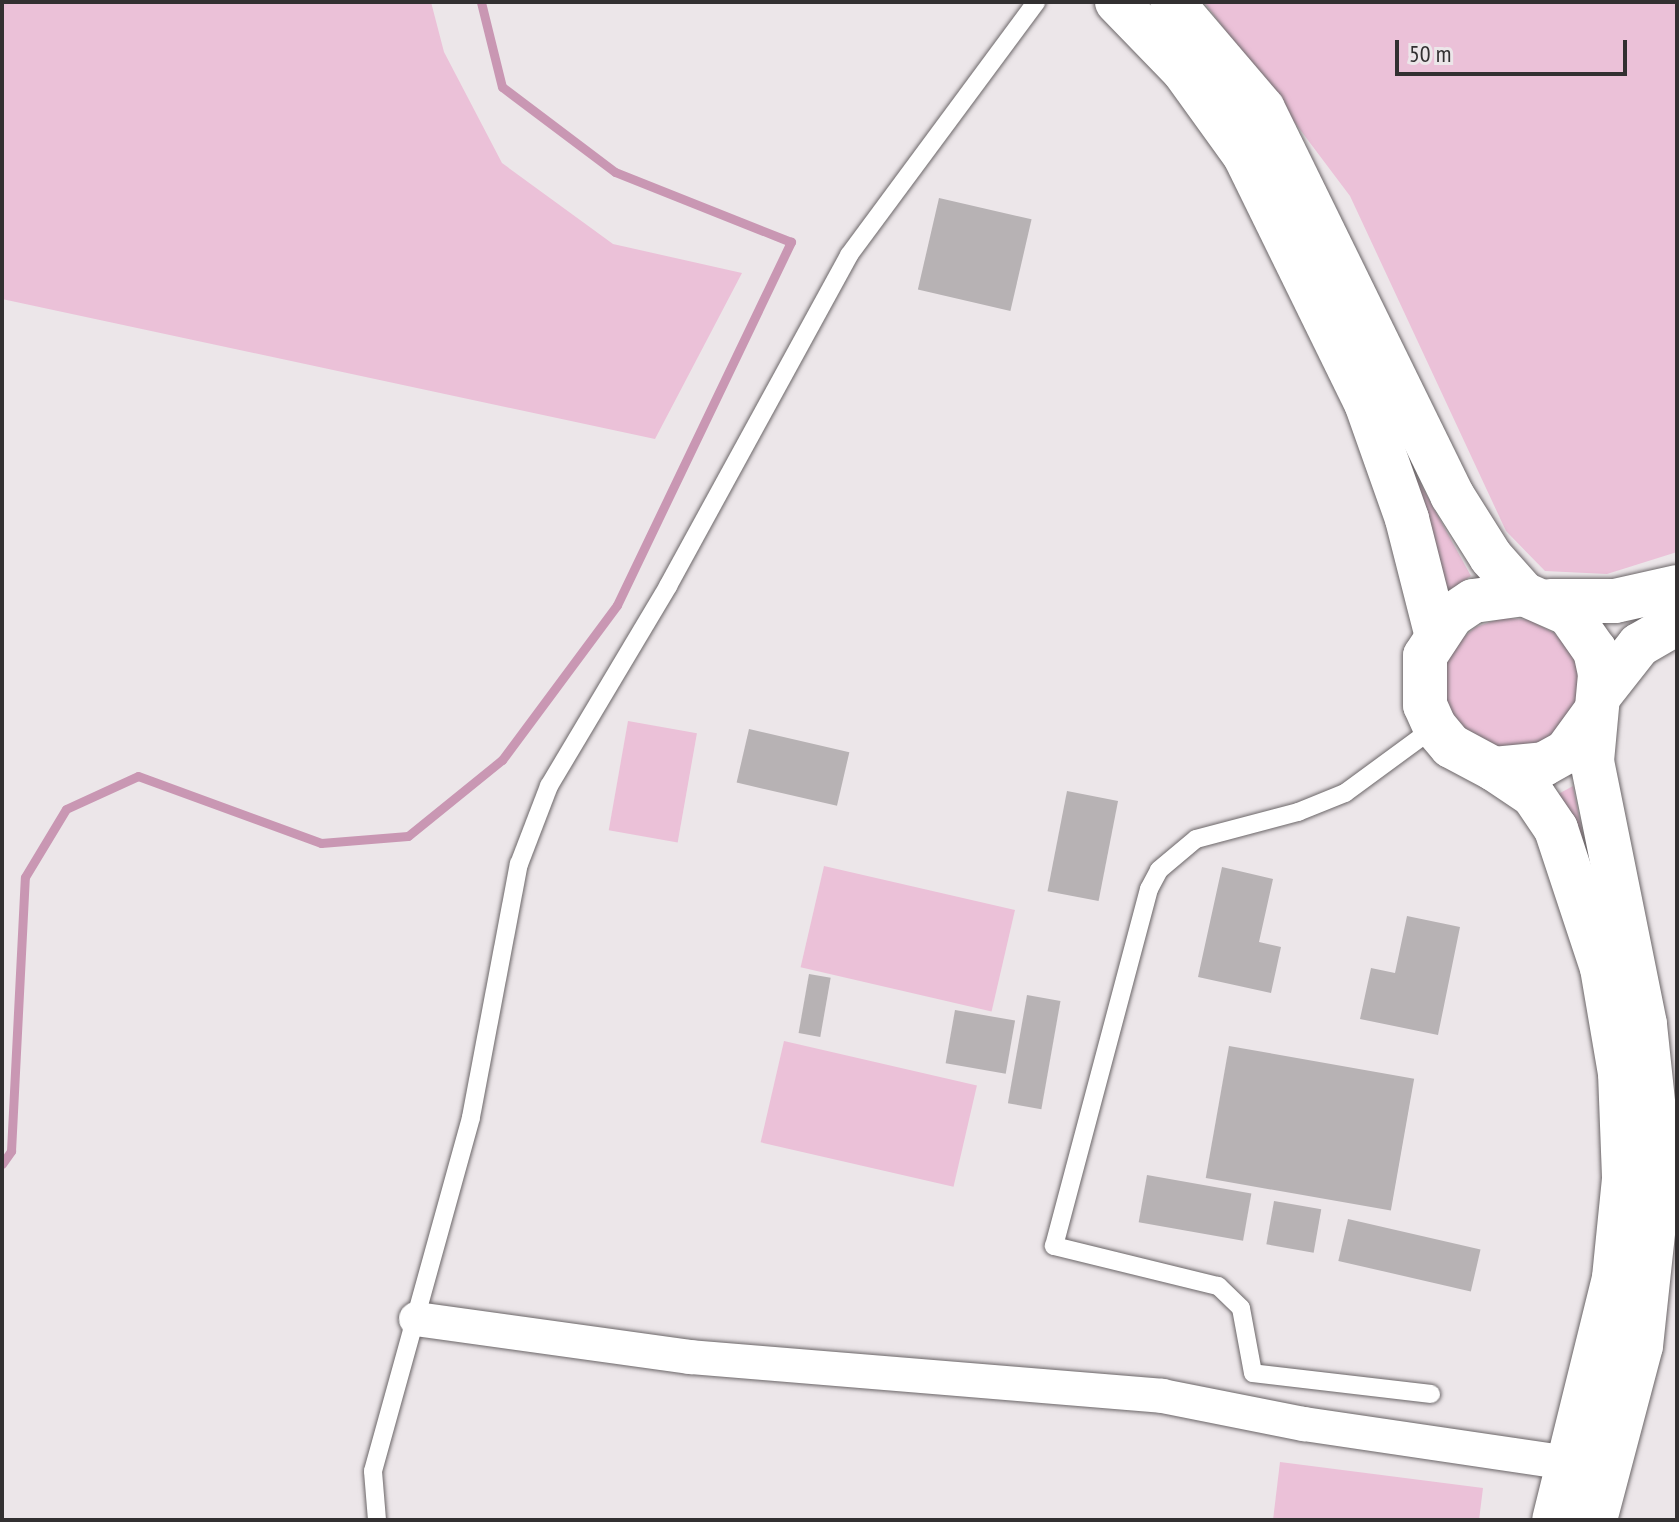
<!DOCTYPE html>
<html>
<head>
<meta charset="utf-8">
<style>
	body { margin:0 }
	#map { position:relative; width:1679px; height:1522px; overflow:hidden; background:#ece6e9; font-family:"PT Sans Narrow",sans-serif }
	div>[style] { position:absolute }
	.green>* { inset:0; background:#ebc1d8; transform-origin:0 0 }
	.stream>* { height:9px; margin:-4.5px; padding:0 4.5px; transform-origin:4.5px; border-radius:4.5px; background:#c997b3 }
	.building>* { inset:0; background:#b7b2b4; transform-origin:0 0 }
	.roads { filter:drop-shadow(0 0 2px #6b6668) drop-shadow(0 0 2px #6b6668) }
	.lane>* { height:18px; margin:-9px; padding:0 9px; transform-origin:9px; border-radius:9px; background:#fff }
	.street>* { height:34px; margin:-17px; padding:0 17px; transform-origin:17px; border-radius:17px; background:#fff }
	.secondary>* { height:44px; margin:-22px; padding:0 22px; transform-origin:22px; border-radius:22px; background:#fff }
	span { translate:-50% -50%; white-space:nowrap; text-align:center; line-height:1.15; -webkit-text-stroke:8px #ece6e9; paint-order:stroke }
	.frame { position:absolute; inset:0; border:4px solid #323031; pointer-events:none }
	.scale { position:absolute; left:1395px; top:40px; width:232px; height:36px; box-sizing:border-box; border:4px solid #323031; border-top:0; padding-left:10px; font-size:24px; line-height:28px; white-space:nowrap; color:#323031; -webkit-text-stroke:6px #ece6e9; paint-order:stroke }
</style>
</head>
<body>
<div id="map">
	<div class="green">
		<i style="clip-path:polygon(2px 2px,431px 2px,444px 52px,502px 163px,613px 244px,742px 273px,655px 439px,2px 299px)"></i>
		<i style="clip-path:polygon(1204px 2px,1677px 2px,1677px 552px,1607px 574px,1545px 571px,1506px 531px,1350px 196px)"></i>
		<i style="clip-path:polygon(1405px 456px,1471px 576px,1443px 594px)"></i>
		<i style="clip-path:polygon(1502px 618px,1529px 620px,1554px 633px,1572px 653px,1580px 680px,1578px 707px,1565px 731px,1518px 757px,1449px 722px,1443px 668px,1455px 644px,1476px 627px)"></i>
		<i style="left:628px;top:721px;width:70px;height:111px;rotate:10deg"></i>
		<i style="clip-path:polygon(1573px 786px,1588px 862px,1551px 798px)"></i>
		<i style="left:824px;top:866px;width:196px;height:104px;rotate:13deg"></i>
		<i style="left:784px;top:1041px;width:198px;height:104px;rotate:13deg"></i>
		<i style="clip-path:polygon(1280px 1462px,1483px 1488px,1479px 1520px,1273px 1520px)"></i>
	</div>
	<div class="stream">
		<i style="left:2px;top:1164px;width:16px;rotate:-55deg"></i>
		<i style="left:11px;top:1151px;width:274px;rotate:-87.1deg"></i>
		<i style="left:25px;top:877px;width:79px;rotate:-58.9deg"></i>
		<i style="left:66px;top:809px;width:79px;rotate:-24.6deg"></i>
		<i style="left:138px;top:776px;width:195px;rotate:20.1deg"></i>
		<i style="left:321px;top:843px;width:87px;rotate:-4.6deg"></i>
		<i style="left:408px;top:836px;width:121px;rotate:-39deg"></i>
		<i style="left:502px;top:760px;width:193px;rotate:-53.4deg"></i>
		<i style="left:617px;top:605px;width:403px;rotate:-64.4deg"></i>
		<i style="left:791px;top:242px;width:189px;rotate:-158.3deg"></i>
		<i style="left:615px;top:172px;width:141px;rotate:-143deg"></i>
		<i style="left:502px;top:87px;width:88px;rotate:-103.9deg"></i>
	</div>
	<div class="building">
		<i style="left:939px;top:198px;width:95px;height:94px;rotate:13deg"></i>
		<i style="left:749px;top:729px;width:103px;height:55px;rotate:13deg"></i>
		<i style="left:1067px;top:791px;width:52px;height:102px;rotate:11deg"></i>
		<i style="clip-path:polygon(1222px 867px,1273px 879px,1259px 942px,1281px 947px,1271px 993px,1198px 977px)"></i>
		<i style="clip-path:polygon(1407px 916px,1460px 927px,1438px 1035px,1360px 1019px,1371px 968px,1395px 973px)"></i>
		<i style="left:809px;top:974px;width:22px;height:60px;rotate:10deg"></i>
		<i style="left:1027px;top:995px;width:34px;height:110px;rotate:10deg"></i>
		<i style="left:955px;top:1010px;width:61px;height:54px;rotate:10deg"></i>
		<i style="left:1229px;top:1046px;width:188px;height:134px;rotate:10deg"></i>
		<i style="left:1147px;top:1175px;width:106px;height:48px;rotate:10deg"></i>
		<i style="left:1274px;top:1201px;width:48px;height:44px;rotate:10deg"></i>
		<i style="left:1348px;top:1219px;width:136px;height:43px;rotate:13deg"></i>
	</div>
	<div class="roads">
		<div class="lane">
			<i style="left:1431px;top:1394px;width:179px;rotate:-173.3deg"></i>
			<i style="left:1253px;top:1373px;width:66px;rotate:-100.5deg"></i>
			<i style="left:1241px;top:1308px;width:32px;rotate:-136deg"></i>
			<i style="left:1218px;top:1286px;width:169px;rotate:-166.3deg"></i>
			<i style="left:1054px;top:1246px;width:369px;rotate:-75.1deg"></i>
			<i style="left:1149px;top:889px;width:21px;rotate:-62deg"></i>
			<i style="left:1159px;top:870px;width:48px;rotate:-40deg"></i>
			<i style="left:1196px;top:839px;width:106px;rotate:-14.8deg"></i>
			<i style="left:1298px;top:812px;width:51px;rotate:-22deg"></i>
			<i style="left:1345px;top:793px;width:112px;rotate:-36.3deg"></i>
			<i style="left:377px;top:1520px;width:49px;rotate:-94.7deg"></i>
			<i style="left:373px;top:1471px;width:367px;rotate:-74.5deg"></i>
			<i style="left:471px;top:1117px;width:258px;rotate:-79.3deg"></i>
			<i style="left:519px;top:864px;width:84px;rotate:-69deg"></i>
			<i style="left:549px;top:786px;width:233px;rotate:-59.2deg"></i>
			<i style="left:668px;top:586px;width:377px;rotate:-61.3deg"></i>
			<i style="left:849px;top:255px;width:315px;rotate:-53.5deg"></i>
		</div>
		<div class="street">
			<i style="left:416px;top:1319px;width:277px;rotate:7.9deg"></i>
			<i style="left:690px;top:1357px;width:474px;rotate:4.7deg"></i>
			<i style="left:1162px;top:1396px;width:145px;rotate:11.2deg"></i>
			<i style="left:1304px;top:1424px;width:268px;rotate:8.4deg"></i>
		</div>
		<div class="secondary">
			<i style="left:1117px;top:2px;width:95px;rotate:45.9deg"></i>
			<i style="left:1183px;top:70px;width:106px;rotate:54.2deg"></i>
			<i style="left:1245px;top:156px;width:275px;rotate:63.9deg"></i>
			<i style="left:1366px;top:403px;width:123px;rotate:70.5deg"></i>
			<i style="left:1407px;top:519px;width:118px;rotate:75.7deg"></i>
			<i style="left:1172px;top:2px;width:140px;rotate:49.6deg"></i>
			<i style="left:1263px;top:109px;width:430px;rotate:63.9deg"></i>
			<i style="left:1452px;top:495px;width:73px;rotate:57.8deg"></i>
			<i style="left:1491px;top:557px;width:50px;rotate:48.3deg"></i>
			<i style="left:1550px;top:601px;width:65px"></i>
			<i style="left:1615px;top:601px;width:64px;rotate:-12.7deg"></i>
			<i style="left:1599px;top:696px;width:65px;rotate:-51.9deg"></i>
			<i style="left:1639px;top:645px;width:44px;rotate:-30.1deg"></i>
			<i style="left:1494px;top:769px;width:47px;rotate:33.7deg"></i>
			<i style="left:1533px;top:795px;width:41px;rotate:55.9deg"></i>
			<i style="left:1556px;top:829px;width:146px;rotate:71.7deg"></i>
			<i style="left:1602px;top:968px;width:107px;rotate:80.3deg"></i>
			<i style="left:1620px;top:1073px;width:106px;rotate:87.8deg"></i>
			<i style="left:1624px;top:1179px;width:100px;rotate:95.8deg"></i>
			<i style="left:1614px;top:1278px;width:249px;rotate:103.9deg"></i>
			<i style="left:1595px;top:1520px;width:180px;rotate:-75.2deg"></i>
			<i style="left:1641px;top:1346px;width:150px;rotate:-83.9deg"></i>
			<i style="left:1657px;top:1197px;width:58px;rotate:-90deg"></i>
			<i style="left:1657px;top:1139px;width:116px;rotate:-96deg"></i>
			<i style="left:1645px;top:1024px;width:268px;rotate:-101.4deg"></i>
			<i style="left:1592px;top:761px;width:87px;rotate:-84.7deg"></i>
			<i style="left:1600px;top:674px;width:24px;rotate:-102deg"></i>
			<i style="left:1595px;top:651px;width:45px;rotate:-125.1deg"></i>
			<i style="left:1569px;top:614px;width:49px;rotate:-156deg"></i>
			<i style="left:1524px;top:594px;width:51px;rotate:172.2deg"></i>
			<i style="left:1473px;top:601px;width:25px;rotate:146deg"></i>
			<i style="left:1452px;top:615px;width:49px;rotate:123.4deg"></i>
			<i style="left:1425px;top:656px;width:49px;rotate:90deg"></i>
			<i style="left:1425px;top:705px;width:24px;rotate:66deg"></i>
			<i style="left:1435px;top:727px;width:25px;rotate:50deg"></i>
			<i style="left:1451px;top:746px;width:49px;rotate:28.1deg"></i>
			<i style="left:1494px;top:769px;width:50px;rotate:-5.7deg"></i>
			<i style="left:1544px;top:764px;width:25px;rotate:-29deg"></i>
			<i style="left:1566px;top:752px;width:49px;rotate:-54.1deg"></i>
		</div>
	</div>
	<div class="frame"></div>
	<div class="scale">50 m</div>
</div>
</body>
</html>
